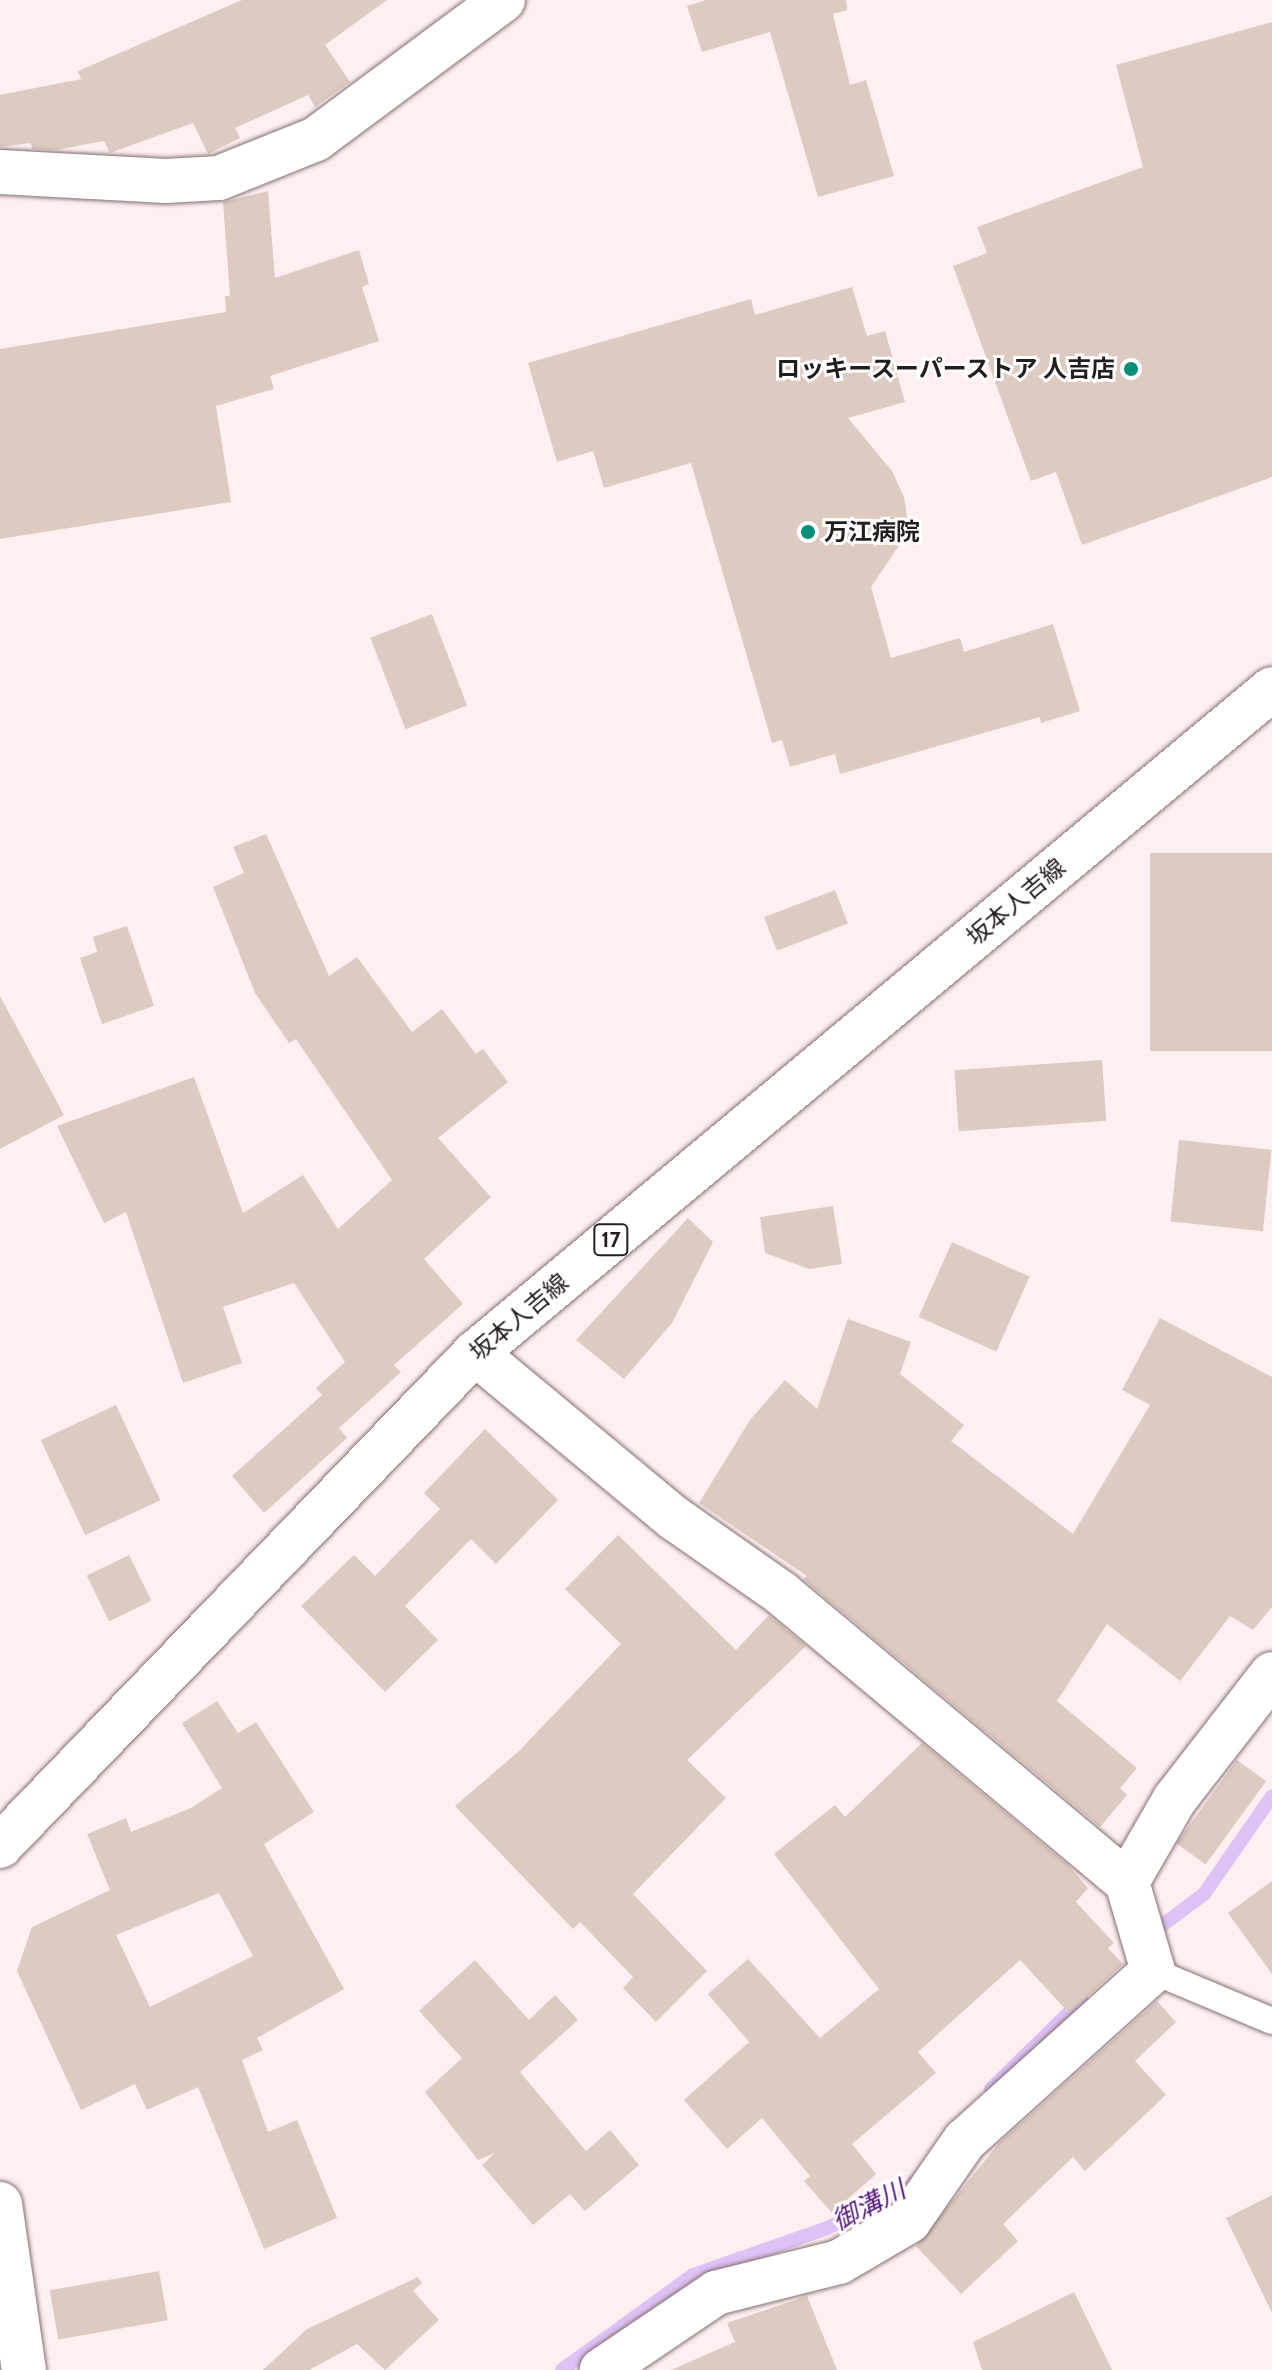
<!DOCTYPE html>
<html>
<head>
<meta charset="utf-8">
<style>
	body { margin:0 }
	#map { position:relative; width:1272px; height:2370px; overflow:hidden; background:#fef0f1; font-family:Cabin,"Noto Sans JP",sans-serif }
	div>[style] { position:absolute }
	.stream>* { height:14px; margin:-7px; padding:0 7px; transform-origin:7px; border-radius:7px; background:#dec2f6 }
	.building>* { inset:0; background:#ddcac1; transform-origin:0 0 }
	.roads { filter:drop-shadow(0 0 2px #847071) drop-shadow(0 0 2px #847071) }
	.lane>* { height:26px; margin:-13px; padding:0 13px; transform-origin:13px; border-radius:13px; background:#fff }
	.street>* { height:44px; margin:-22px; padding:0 22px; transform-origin:22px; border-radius:22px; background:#fff }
	.secondary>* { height:44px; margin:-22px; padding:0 22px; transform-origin:22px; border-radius:22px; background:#fff }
	.primary>* { height:44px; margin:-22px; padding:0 22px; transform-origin:22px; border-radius:22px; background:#fff }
	.dots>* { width:22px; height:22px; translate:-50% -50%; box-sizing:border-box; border:4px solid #fff; border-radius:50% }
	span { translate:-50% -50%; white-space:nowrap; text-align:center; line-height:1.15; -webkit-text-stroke:6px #fff; paint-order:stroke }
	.shield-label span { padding:2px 6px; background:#fff; border:2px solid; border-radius:6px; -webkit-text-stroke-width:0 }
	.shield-label { font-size:22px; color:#251d1d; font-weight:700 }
	.poi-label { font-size:24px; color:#251d1d; font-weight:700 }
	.right { translate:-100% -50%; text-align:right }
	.left { translate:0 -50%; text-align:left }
	.street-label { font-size:24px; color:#251d1d }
	.water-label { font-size:26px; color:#56167b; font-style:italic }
</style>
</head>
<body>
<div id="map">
	<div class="stream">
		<i style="left:1156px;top:1930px;width:60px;rotate:-36.9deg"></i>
		<i style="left:1204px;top:1894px;width:119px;rotate:-55.2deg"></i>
		<i style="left:991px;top:2089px;width:127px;rotate:-44.4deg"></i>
		<i style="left:562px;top:2370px;width:162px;rotate:-35.9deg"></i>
		<i style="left:693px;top:2275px;width:142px;rotate:-19.3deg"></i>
		<i style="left:827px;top:2228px;width:89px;rotate:-25.1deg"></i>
		<i style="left:908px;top:2190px;width:10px;rotate:-53deg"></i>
	</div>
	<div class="building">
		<i style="clip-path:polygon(242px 0,387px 0,325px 45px,350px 82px,315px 107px,308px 95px,235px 128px,240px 138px,208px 154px,193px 123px,110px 153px,104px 141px,56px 150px,32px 149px,31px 143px,0 147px,0 95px,81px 79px,78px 71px)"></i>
		<i style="clip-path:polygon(706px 0,846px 0,847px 10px,833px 14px,850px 85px,866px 80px,894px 176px,818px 197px,770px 32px,702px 52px,687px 6px)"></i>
		<i style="clip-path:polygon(1272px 22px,1272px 477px,1082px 545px,1056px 472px,1031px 481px,953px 266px,987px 253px,977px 227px,1143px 167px,1116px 65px)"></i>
		<i style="clip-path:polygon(268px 191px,275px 278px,359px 250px,369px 284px,362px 287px,379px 341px,270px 376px,274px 389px,216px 406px,231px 502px,0 539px,0 349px,226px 312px,225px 296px,230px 296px,223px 202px)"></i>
		<i style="clip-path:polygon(852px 287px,867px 336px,885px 331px,905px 402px,848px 418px,892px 471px,904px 497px,908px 523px,902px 541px,871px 587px,891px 658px,960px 638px,964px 652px,1053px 624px,1080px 711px,1041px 723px,1040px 717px,840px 774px,835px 754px,790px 767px,782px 740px,772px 743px,691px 463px,604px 488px,593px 451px,557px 462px,528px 363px,751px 299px,755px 315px)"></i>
		<i style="left:432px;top:614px;width:98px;height:66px;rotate:69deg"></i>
		<i style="clip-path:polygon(266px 834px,329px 976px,357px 957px,412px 1032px,442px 1009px,476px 1054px,483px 1049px,508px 1082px,438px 1138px,491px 1197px,424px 1259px,463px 1304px,394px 1365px,401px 1372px,339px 1428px,347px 1438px,264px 1513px,232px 1476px,322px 1395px,316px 1388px,345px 1362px,294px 1283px,223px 1307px,242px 1363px,183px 1383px,126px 1212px,104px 1223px,57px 1126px,194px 1077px,243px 1213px,303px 1175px,338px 1229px,392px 1180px,296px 1039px,289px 1043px,255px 993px,213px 887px,244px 873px,233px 847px)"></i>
		<i style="left:1272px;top:853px;width:198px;height:122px;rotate:90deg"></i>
		<i style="left:835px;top:890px;width:36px;height:76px;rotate:69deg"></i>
		<i style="clip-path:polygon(127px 926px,154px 1006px,102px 1024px,80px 958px,97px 952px,93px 937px)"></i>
		<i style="clip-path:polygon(0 996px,64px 1115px,0 1149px)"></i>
		<i style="left:1102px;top:1060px;width:61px;height:148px;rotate:86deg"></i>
		<i style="left:1179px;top:1140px;width:93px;height:82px;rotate:6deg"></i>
		<i style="clip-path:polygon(833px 1206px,842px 1264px,809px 1269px,765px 1253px,760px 1217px)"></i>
		<i style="clip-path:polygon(688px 1218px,713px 1242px,672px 1323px,624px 1379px,576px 1340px)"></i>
		<i style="left:952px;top:1242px;width:85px;height:82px;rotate:24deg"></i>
		<i style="clip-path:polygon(1160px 1318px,1272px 1377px,1272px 1607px,1253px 1630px,1230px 1616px,1180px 1681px,1107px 1624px,1057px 1701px,1137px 1768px,1120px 1788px,1127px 1795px,1100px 1827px,803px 1579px,807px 1576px,699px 1503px,750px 1420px,785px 1380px,817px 1409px,848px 1319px,911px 1342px,900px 1374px,964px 1425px,951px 1441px,1073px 1534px,1150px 1405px,1122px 1390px)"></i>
		<i style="left:116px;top:1405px;width:105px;height:83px;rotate:65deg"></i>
		<i style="clip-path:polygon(485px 1429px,558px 1500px,496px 1564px,471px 1539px,405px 1606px,438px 1640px,385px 1692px,301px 1606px,354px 1555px,375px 1576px,440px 1509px,424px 1493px)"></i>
		<i style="clip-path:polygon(618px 1535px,736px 1650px,769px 1615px,806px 1646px,687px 1760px,726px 1798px,633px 1894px,707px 1971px,656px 2022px,623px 1988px,633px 1977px,580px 1922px,573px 1929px,455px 1806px,519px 1751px,621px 1644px,565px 1589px)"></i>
		<i style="left:129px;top:1555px;width:51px;height:47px;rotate:64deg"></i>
		<i style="clip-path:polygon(evenodd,217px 1701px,238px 1733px,256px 1722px,314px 1812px,264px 1844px,344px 1989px,257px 2038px,263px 2050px,242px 2060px,268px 2132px,297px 2120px,337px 2218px,264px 2249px,198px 2087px,147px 2110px,135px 2084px,81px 2110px,17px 1971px,32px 1927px,110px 1890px,87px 1834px,126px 1818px,131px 1832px,191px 1808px,222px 1788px,182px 1723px,217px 1701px,219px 1893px,253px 1956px,150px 2007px,116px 1935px,219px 1893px)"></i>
		<i style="clip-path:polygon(922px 1743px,1069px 1866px,1088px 1888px,1076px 1902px,1114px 1943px,1108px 1948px,1123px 1964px,1069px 2013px,1020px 1960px,918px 2052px,936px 2073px,852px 2144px,876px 2174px,832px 2213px,804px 2181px,810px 2176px,762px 2118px,727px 2149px,684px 2100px,749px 2042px,708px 1994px,748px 1959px,820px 2038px,879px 1989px,774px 1854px,835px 1805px,845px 1817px)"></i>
		<i style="left:1237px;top:1760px;width:36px;height:103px;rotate:36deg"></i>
		<i style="clip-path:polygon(1272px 1881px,1272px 1974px,1228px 1913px)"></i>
		<i style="clip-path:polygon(475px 1960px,529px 2020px,555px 1995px,578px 2020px,520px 2072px,586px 2151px,610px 2130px,639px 2165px,585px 2211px,570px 2194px,533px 2225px,482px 2165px,495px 2153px,478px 2160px,425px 2092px,462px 2058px,419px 2011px)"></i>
		<i style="clip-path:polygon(1157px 2001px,1176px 2022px,1135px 2061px,1166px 2095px,1085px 2171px,1073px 2157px,1003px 2224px,1018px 2241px,961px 2294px,916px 2246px,1000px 2142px)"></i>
		<i style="clip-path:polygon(1272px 2195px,1272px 2313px,1226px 2218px)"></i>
		<i style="left:159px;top:2271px;width:50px;height:111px;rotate:80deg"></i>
		<i style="clip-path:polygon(418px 2277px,422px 2283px,413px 2291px,439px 2320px,385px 2370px,357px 2344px,309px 2370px,263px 2370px,307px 2329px)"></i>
		<i style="clip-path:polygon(1074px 2292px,1112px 2370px,982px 2370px,973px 2342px)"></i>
		<i style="clip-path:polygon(807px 2296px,837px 2370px,671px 2370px,735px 2342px,727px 2323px)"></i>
	</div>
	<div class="roads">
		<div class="lane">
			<i style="left:1153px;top:1971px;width:129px;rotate:22.8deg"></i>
		</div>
		<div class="street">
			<i style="left:0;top:172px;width:166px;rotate:3.1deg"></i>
			<i style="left:166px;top:181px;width:53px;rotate:-3.2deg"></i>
			<i style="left:219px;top:178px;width:105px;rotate:-21.9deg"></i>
			<i style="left:316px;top:139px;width:233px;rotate:-36.6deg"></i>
			<i style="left:475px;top:1353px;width:259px;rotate:39.7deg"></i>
			<i style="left:674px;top:1518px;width:131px;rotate:35deg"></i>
			<i style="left:781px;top:1593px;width:451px;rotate:39.9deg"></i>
			<i style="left:1127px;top:1882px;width:93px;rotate:73.7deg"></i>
			<i style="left:1153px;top:1971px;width:253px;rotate:138deg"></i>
			<i style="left:965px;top:2140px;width:98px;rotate:124.7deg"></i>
			<i style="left:909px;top:2221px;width:81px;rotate:149.6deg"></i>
			<i style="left:839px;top:2262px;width:127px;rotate:165.9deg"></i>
			<i style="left:716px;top:2293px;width:138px;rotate:146deg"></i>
			<i style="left:1127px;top:1882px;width:96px;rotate:-60deg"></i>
			<i style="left:1175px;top:1799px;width:158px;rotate:-52.2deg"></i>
		</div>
		<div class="secondary">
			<i style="left:0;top:2204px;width:168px;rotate:81.8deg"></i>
		</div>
		<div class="primary">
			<i style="left:0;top:1846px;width:685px;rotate:-46.07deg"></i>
			<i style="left:475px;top:1353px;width:1037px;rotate:-39.8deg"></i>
		</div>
	</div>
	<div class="dots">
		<i style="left:1131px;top:369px;background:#068f78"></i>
		<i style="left:808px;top:532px;background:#068f78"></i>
	</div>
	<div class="shield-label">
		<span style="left:611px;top:1240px">17</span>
	</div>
	<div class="poi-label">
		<span class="right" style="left:1115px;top:369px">ロッキースーパーストア 人吉店</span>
		<span class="left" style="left:824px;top:532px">万江病院</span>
	</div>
	<div class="street-label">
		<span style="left:1016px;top:902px;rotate:-40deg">坂本人吉線</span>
		<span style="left:519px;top:1317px;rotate:-40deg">坂本人吉線</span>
	</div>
	<div class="water-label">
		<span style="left:869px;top:2206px;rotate:-27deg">御溝川</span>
	</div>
</div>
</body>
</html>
